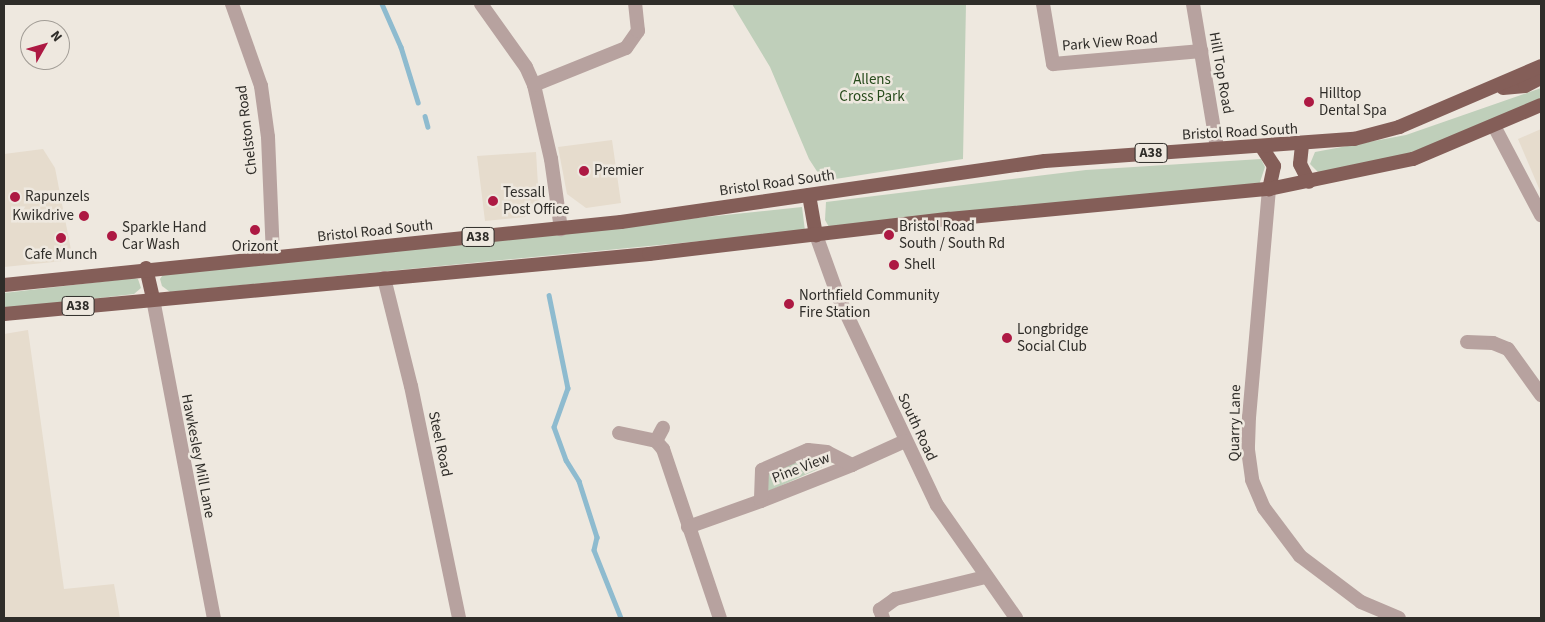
<!DOCTYPE html>
<html>
<head>
<meta charset="utf-8">
<style>
	body { margin:0 }
	#map { position:relative; width:1545px; height:622px; overflow:hidden; background:#eee8df; font-family:"Source Sans 3",sans-serif }
	div>[style] { position:absolute }
	.built>* { inset:0; background:#e6dccd }
	.green>* { inset:0; background:#bfcfba }
	.stream>* { height:4.5px; margin:-2.25px; padding:0 2.25px; transform-origin:2.25px; border-radius:2.25px; background:#8ebbcf }
	.minor>* { height:14px; margin:-7px; padding:0 7px; transform-origin:7px; border-radius:7px; background:#b7a29f }
	.trunk>* { height:14px; margin:-7px; padding:0 7px; transform-origin:7px; border-radius:7px; background:#845e58 }
	.dots>* { width:14px; height:14px; translate:-50% -50%; box-sizing:border-box; border:2px solid #eee8df; border-radius:50% }
	span { translate:-50% -50%; white-space:nowrap; text-align:center; line-height:1.15; -webkit-text-stroke:5px #eee8df; paint-order:stroke }
	.shield-label span { padding:1px 4px; background:#eee8df; border:1px solid; border-radius:4px; -webkit-text-stroke-width:0 }
	.shield-label { font-size:14px; color:#2f2d29; font-weight:700 }
	.street-label { font-size:15px; color:#2f2d29 }
	.park-label { font-size:15px; color:#274a1b }
	.poi-label { font-size:15px; color:#2f2d29 }
	.left { translate:0 -50%; text-align:left }
	.right { translate:-100% -50%; text-align:right }
	.frame { position:absolute; inset:0; border:5px solid #2f2d29; pointer-events:none }
	.north { position:absolute; left:20px; top:20px; width:50px; height:50px; box-sizing:border-box; background:#eee8df; border:1px solid #a29d96; border-radius:50%; rotate:52deg; font-size:14px; font-weight:700; line-height:20px; text-align:center; color:#2f2d29 }
	.north::after { content:''; display:block; margin:auto; width:18px; height:22px; background:#ad1943; clip-path:polygon(50% 0,100% 100%,50% 72%,0 100%) }
</style>
</head>
<body>
<div id="map">
	<div class="built">
		<i style="clip-path:polygon(1541px 129px,1541px 193px,1518px 139px)"></i>
		<i style="clip-path:polygon(612px 140px,621px 203px,586px 208px,567px 194px,558px 147px)"></i>
		<i style="clip-path:polygon(43px 149px,55px 168px,73px 260px,4px 267px,4px 154px)"></i>
		<i style="clip-path:polygon(536px 152px,539px 202px,525px 217px,485px 221px,477px 156px)"></i>
		<i style="clip-path:polygon(28px 330px,64px 589px,114px 584px,120px 618px,4px 618px,4px 334px)"></i>
	</div>
	<div class="green">
		<i style="clip-path:polygon(732px 4px,966px 4px,963px 159px,829px 180px,820px 176px,809px 159px,770px 67px)"></i>
		<i style="clip-path:polygon(1541px 88px,1541px 100px,1403px 156px,1321px 175px,1310px 164px,1315px 152px,1406px 135px)"></i>
		<i style="clip-path:polygon(1261px 159px,1265px 167px,1259px 185px,829px 227px,825px 220px,826px 202px,1086px 170px)"></i>
		<i style="clip-path:polygon(802px 207px,805px 231px,170px 292px,162px 286px,160px 279px,164px 273px)"></i>
		<i style="clip-path:polygon(134px 278px,138px 279px,141px 288px,134px 294px,4px 309px,4px 293px)"></i>
		<i style="clip-path:polygon(808px 453px,836px 461px,767px 492px,763px 477px)"></i>
	</div>
	<div class="stream">
		<i style="left:382px;top:4px;width:47px;rotate:66.2deg"></i>
		<i style="left:401px;top:47px;width:58px;rotate:72.8deg"></i>
		<i style="left:425px;top:116px;width:11px;rotate:75deg"></i>
		<i style="left:549px;top:295px;width:95px;rotate:78.5deg"></i>
		<i style="left:568px;top:388px;width:41px;rotate:109.7deg"></i>
		<i style="left:554px;top:427px;width:35px;rotate:70deg"></i>
		<i style="left:566px;top:460px;width:25px;rotate:58deg"></i>
		<i style="left:579px;top:481px;width:59px;rotate:72.2deg"></i>
		<i style="left:597px;top:537px;width:13px;rotate:103deg"></i>
		<i style="left:594px;top:550px;width:73px;rotate:68.3deg"></i>
	</div>
	<div class="minor">
		<i style="left:232px;top:4px;width:87px;rotate:70.5deg"></i>
		<i style="left:261px;top:86px;width:51px;rotate:82.2deg"></i>
		<i style="left:268px;top:137px;width:120px;rotate:87.6deg"></i>
		<i style="left:481px;top:4px;width:77px;rotate:54.5deg"></i>
		<i style="left:526px;top:67px;width:20px;rotate:66deg"></i>
		<i style="left:534px;top:85px;width:76px;rotate:77.1deg"></i>
		<i style="left:551px;top:159px;width:71px;rotate:81.9deg"></i>
		<i style="left:1043px;top:4px;width:61px;rotate:80.5deg"></i>
		<i style="left:1053px;top:64px;width:149px;rotate:-5deg"></i>
		<i style="left:1193px;top:4px;width:146px;rotate:80.5deg"></i>
		<i style="left:534px;top:85px;width:99px;rotate:-21.9deg"></i>
		<i style="left:626px;top:48px;width:21px;rotate:-55deg"></i>
		<i style="left:638px;top:31px;width:27px;rotate:-96deg"></i>
		<i style="left:1494px;top:126px;width:101px;rotate:62.2deg"></i>
		<i style="left:1269px;top:189px;width:229px;rotate:95deg"></i>
		<i style="left:1249px;top:417px;width:33px;rotate:92deg"></i>
		<i style="left:1248px;top:450px;width:30px;rotate:82deg"></i>
		<i style="left:1252px;top:480px;width:30px;rotate:67deg"></i>
		<i style="left:1264px;top:508px;width:60px;rotate:53.1deg"></i>
		<i style="left:1300px;top:556px;width:76px;rotate:37deg"></i>
		<i style="left:1361px;top:602px;width:41px;rotate:22.8deg"></i>
		<i style="left:816px;top:235px;width:65px;rotate:70.2deg"></i>
		<i style="left:838px;top:296px;width:231px;rotate:64.7deg"></i>
		<i style="left:937px;top:505px;width:138px;rotate:55deg"></i>
		<i style="left:384px;top:278px;width:111px;rotate:76deg"></i>
		<i style="left:411px;top:386px;width:237px;rotate:78.3deg"></i>
		<i style="left:153px;top:299px;width:325px;rotate:79.2deg"></i>
		<i style="left:1467px;top:342px;width:26px;rotate:2deg"></i>
		<i style="left:1493px;top:343px;width:16px;rotate:22deg"></i>
		<i style="left:1508px;top:349px;width:57px;rotate:54.3deg"></i>
		<i style="left:619px;top:433px;width:38px;rotate:12deg"></i>
		<i style="left:656px;top:441px;width:11px;rotate:49deg"></i>
		<i style="left:663px;top:449px;width:178px;rotate:71.4deg"></i>
		<i style="left:656px;top:441px;width:15px;rotate:-62deg"></i>
		<i style="left:852px;top:465px;width:58px;rotate:-24.4deg"></i>
		<i style="left:688px;top:527px;width:77px;rotate:-19.6deg"></i>
		<i style="left:761px;top:501px;width:98px;rotate:-21.6deg"></i>
		<i style="left:852px;top:465px;width:28px;rotate:-153deg"></i>
		<i style="left:827px;top:452px;width:19px;rotate:-174deg"></i>
		<i style="left:808px;top:450px;width:50px;rotate:156.5deg"></i>
		<i style="left:762px;top:470px;width:31px;rotate:92deg"></i>
		<i style="left:883px;top:618px;width:9px;rotate:-111deg"></i>
		<i style="left:880px;top:610px;width:19px;rotate:-36deg"></i>
		<i style="left:895px;top:599px;width:93px;rotate:-13.7deg"></i>
	</div>
	<div class="trunk">
		<i style="left:1503px;top:88px;width:22px;rotate:-5deg"></i>
		<i style="left:1525px;top:86px;width:18px;rotate:-27deg"></i>
		<i style="left:1302px;top:145px;width:19px;rotate:96deg"></i>
		<i style="left:1300px;top:164px;width:20px;rotate:63deg"></i>
		<i style="left:1261px;top:146px;width:24px;rotate:57deg"></i>
		<i style="left:1274px;top:166px;width:24px;rotate:102deg"></i>
		<i style="left:809px;top:195px;width:41px;rotate:80.1deg"></i>
		<i style="left:146px;top:268px;width:32px;rotate:77deg"></i>
		<i style="left:4px;top:285px;width:620px;rotate:-5.83deg"></i>
		<i style="left:621px;top:222px;width:428px;rotate:-8.2deg"></i>
		<i style="left:1045px;top:161px;width:310px;rotate:-4.1deg"></i>
		<i style="left:1354px;top:139px;width:47px;rotate:-14.9deg"></i>
		<i style="left:1399px;top:127px;width:155px;rotate:-23.2deg"></i>
		<i style="left:4px;top:314px;width:648px;rotate:-5.31deg"></i>
		<i style="left:649px;top:254px;width:302px;rotate:-6.7deg"></i>
		<i style="left:949px;top:219px;width:321px;rotate:-5.4deg"></i>
		<i style="left:1269px;top:189px;width:147px;rotate:-11.8deg"></i>
		<i style="left:1413px;top:159px;width:139px;rotate:-22.9deg"></i>
	</div>
	<div class="dots">
		<i style="left:1309px;top:102px;background:#ad1943"></i>
		<i style="left:584px;top:171px;background:#ad1943"></i>
		<i style="left:15px;top:197px;background:#ad1943"></i>
		<i style="left:493px;top:201px;background:#ad1943"></i>
		<i style="left:84px;top:216px;background:#ad1943"></i>
		<i style="left:255px;top:230px;background:#ad1943"></i>
		<i style="left:889px;top:235px;background:#ad1943"></i>
		<i style="left:112px;top:236px;background:#ad1943"></i>
		<i style="left:61px;top:238px;background:#ad1943"></i>
		<i style="left:894px;top:265px;background:#ad1943"></i>
		<i style="left:789px;top:304px;background:#ad1943"></i>
		<i style="left:1007px;top:338px;background:#ad1943"></i>
	</div>
	<div class="shield-label">
		<span style="left:1151px;top:153px">A38</span>
		<span style="left:478px;top:237px">A38</span>
		<span style="left:78px;top:306px">A38</span>
	</div>
	<div class="street-label">
		<span style="left:1110px;top:42px;rotate:-5deg">Park View Road</span>
		<span style="left:1221px;top:73px;rotate:80deg">Hill Top Road</span>
		<span style="left:247px;top:130px;rotate:-97deg">Chelston Road</span>
		<span style="left:1240px;top:132px;rotate:-3deg">Bristol Road South</span>
		<span style="left:777px;top:183px;rotate:-8deg">Bristol Road South</span>
		<span style="left:375px;top:231px;rotate:-6deg">Bristol Road South</span>
		<span style="left:1235px;top:423px;rotate:-89deg">Quarry Lane</span>
		<span style="left:917px;top:427px;rotate:65deg">South Road</span>
		<span style="left:440px;top:444px;rotate:78deg">Steel Road</span>
		<span style="left:198px;top:456px;rotate:79deg">Hawkesley Mill Lane</span>
		<span style="left:801px;top:468px;rotate:-21deg">Pine View</span>
	</div>
	<div class="park-label">
		<span style="left:872px;top:88px">Allens<br>Cross Park</span>
	</div>
	<div class="poi-label">
		<span class="left" style="left:1319px;top:102px">Hilltop<br>Dental Spa</span>
		<span class="left" style="left:594px;top:171px">Premier</span>
		<span class="left" style="left:503px;top:201px">Tessall<br>Post Office</span>
		<span class="left" style="left:25px;top:197px">Rapunzels</span>
		<span class="right" style="left:74px;top:216px">Kwikdrive</span>
		<span class="left" style="left:899px;top:235px">Bristol Road<br>South / South Rd</span>
		<span class="left" style="left:122px;top:236px">Sparkle Hand<br>Car Wash</span>
		<span style="left:255px;top:247px">Orizont</span>
		<span style="left:61px;top:255px">Cafe Munch</span>
		<span class="left" style="left:904px;top:265px">Shell</span>
		<span class="left" style="left:799px;top:304px">Northfield Community<br>Fire Station</span>
		<span class="left" style="left:1017px;top:338px">Longbridge<br>Social Club</span>
	</div>
	<div class="frame"></div>
	<div class="north">N</div>
</div>
</body>
</html>
